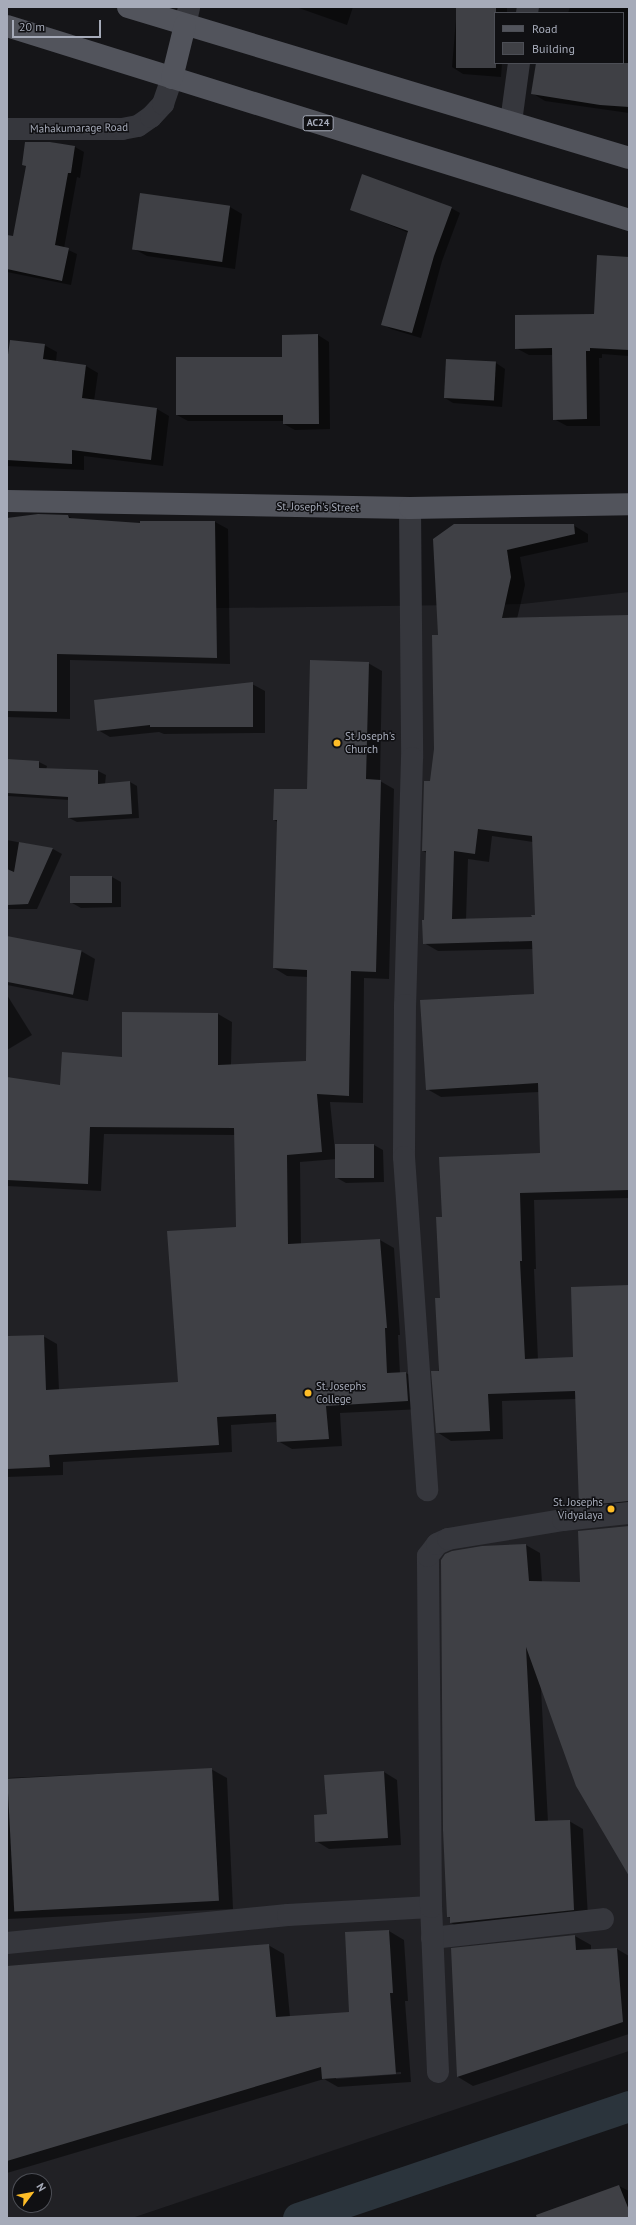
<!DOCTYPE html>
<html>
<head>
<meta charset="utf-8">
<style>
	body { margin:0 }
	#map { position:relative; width:636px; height:2225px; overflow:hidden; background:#151518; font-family:"PT Sans",sans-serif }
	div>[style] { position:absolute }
	.built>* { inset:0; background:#212125 }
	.shadow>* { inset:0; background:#0007 }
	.canal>* { height:31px; margin:-15.5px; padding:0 15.5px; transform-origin:15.5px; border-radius:15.5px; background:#2b343c }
	.building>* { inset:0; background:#3f4045; transform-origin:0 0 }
	.minor>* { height:22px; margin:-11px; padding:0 11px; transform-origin:11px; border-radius:11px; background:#36373d }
	.major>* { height:22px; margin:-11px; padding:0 11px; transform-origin:11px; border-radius:11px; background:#52545c }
	.dots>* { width:11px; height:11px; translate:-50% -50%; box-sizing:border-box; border:2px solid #101013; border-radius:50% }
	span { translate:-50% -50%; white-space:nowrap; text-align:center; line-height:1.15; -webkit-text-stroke:3px #101013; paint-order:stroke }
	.shield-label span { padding:1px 3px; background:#101013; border:1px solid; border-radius:3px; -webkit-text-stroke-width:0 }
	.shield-label { font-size:10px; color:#a6abb9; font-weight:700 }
	.street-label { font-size:11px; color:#a6abb9 }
	.poi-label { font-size:11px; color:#a6abb9 }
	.left { translate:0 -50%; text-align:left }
	.right { translate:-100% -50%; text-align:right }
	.frame { position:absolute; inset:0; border:8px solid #a6abb9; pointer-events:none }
	.legend { position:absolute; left:494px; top:12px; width:130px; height:52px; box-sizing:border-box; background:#101013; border:1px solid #4c4e55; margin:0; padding:5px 7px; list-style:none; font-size:12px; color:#a6abb9 }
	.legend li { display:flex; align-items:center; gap:8px; height:20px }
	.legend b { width:20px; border:1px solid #4c4e55 }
	.north { position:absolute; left:12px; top:2173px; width:40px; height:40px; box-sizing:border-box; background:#101013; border:1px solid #4c4e55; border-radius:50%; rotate:58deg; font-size:11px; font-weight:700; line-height:16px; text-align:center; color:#a6abb9 }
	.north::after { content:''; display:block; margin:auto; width:14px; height:18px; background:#febd27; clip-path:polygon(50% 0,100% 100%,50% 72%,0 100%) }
	.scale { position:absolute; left:12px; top:20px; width:89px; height:18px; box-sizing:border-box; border:2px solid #a6abb9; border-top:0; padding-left:5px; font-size:12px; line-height:14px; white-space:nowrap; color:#a6abb9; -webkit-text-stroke:3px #101013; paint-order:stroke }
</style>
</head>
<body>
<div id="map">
	<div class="built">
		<i style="clip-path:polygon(evenodd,629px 592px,629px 2051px,132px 2218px,7px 2218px,7px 611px,522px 604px,629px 592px,20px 2181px,44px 2181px,44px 2205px,20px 2205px,20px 2181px)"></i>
	</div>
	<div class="shadow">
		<i style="clip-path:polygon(296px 7px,353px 7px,347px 25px)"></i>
		<i style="clip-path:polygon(457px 7px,507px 7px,507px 13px,495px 13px,495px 63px,502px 63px,501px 77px,463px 74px,452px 67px)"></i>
		<i style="clip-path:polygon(570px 7px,629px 7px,629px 113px,545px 101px,532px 93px,537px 63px,623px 63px,623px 13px,568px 13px)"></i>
		<i style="clip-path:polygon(50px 142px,75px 147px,84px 152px,80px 178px,77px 177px,64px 248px,77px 254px,71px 285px,7px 272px,7px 236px,14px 237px,27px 167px,23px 164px)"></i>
		<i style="clip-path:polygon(230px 207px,242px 214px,235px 269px,147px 256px,134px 249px)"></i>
		<i style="clip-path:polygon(451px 208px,460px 213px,442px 261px,421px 338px,391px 329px,382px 324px,409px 233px,351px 209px)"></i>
		<i style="clip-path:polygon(629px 258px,629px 356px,602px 354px,602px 358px,599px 358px,600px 426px,567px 426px,554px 419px,553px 355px,529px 355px,516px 348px,595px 315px)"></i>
		<i style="clip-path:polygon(318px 335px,329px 342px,330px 429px,295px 430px,284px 424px,284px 421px,188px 421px,177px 415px,283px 358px)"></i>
		<i style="clip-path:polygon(44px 345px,57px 352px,56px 361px,86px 366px,98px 373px,94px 401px,157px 409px,169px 416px,163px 466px,84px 456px,84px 470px,7px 466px,7px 370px)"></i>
		<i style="clip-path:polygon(496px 363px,505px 369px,502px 407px,453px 403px,445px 398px)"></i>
		<i style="clip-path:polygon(68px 516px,75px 520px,141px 524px,215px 522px,228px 529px,230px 664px,70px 660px,70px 719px,7px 717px,7px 519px)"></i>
		<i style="clip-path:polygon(evenodd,573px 525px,588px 534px,588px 542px,520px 557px,525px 585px,517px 619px,629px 616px,629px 1198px,534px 1200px,536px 1269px,534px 1269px,538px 1360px,574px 1358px,629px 1286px,629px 1510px,594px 1513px,580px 1505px,577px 1399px,502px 1401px,503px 1439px,451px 1441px,437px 1432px,443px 1218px,541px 1154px,539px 1092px,441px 1097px,427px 1089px,535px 995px,534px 949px,438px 951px,424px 943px,427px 853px,423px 851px,435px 749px,439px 636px,434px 540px,573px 525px,492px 836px,533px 842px,536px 916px,533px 918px,466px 920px,468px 859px,489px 862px,492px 836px)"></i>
		<i style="clip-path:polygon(368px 663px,382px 671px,380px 781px,394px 789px,389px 979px,364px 978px,363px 1103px,330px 1102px,335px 1151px,336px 1145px,374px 1145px,383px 1150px,384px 1182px,346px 1183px,337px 1178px,337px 1159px,300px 1162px,301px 1244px,380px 1240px,394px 1248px,400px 1335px,398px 1335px,400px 1374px,406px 1373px,420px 1381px,422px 1409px,340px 1413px,342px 1446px,292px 1449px,278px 1441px,277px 1422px,231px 1425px,232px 1452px,63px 1462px,63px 1475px,7px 1477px,7px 1337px,43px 1336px,57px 1344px,59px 1390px,179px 1383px,237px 1228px,235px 1135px,104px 1134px,101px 1191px,7px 1186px,7px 1078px,61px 1087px,218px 1014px,232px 1022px,231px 1065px,307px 1062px,308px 977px,287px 976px,274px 968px,278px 822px,274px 820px,308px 790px)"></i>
		<i style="clip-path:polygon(252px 684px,265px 691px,265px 733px,164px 734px,159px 732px,110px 737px,98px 730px)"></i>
		<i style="clip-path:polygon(7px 760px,39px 762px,47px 766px,46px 770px,98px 771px,106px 775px,105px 784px,130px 782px,137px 786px,139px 818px,77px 822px,69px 818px,69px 800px,8px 796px)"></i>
		<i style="clip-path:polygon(7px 840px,53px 849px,62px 854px,37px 909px,7px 909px)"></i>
		<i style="clip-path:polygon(112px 877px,121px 882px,121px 907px,81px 908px,72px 903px)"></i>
		<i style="clip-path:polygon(7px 938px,81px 951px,95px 959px,88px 1001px,7px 985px)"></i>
		<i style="clip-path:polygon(7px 995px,32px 1035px,7px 1050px)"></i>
		<i style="clip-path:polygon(629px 1527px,629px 1873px,541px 1688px,548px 1822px,569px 1821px,583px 1829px,588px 1917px,465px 1931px,451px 1923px,451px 1918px,448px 1917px,482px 1547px,526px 1545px,540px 1553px,542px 1582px,581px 1583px)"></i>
		<i style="clip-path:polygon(211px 1769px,227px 1778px,233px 1909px,7px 1919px,7px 1778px)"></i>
		<i style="clip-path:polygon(384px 1772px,397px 1780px,401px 1845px,329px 1849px,316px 1841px,328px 1815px)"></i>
		<i style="clip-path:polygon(evenodd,389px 1931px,404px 1940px,408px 2001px,405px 2001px,411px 2082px,338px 2087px,324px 2079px,7px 2173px,7px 1967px,268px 1945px,284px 1954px,290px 2017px,351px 2013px,389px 1931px,401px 2072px,401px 2074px,336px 2079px,336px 2077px,401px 2072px)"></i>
		<i style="clip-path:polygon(575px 1936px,591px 1945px,591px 1950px,617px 1949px,629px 1956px,629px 2034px,473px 2086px,458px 2077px,453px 1949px)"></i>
		<i style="clip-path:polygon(619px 2186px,629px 2191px,629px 2218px,558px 2218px,558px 2208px)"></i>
	</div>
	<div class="canal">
		<i style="left:298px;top:2218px;width:349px;rotate:-18.7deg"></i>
	</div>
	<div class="building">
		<i style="left:456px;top:7px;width:40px;height:61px"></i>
		<i style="clip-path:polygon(536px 63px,629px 63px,629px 107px,600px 105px,531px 94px)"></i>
		<i style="clip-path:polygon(25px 142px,50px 142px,75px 146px,71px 173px,68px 173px,55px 245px,69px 248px,62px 281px,7px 269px,7px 235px,13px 236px,26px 166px,22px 165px)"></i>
		<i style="clip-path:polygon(362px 174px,452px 207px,434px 256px,412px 333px,381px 325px,408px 231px,350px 210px)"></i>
		<i style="left:140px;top:193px;width:91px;height:57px;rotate:8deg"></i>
		<i style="clip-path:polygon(597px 255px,629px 257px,629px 350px,590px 348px,590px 351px,586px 351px,587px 419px,553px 420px,552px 348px,515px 349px,515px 315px,594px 314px)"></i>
		<i style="clip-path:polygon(318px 334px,319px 424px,283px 424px,283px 415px,176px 415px,176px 357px,282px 357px,282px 335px)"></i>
		<i style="clip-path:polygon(10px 340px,45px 344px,43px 359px,86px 365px,82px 398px,157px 408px,151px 460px,72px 450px,72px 464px,7px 460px,7px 362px)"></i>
		<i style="left:446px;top:359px;width:50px;height:39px;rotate:3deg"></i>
		<i style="clip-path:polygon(38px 514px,68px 515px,69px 518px,140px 523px,140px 521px,215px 521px,217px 658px,57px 654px,57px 712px,7px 711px,7px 518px)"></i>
		<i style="clip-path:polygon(evenodd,454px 524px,574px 524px,575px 534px,507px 550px,511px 577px,502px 618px,629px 615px,629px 1190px,520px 1193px,522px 1261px,520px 1261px,525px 1359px,573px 1357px,571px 1287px,629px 1285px,629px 1501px,579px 1506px,575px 1391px,488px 1394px,490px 1431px,436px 1433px,431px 1371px,439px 1371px,435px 1298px,440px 1298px,436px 1217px,442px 1217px,439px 1157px,540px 1153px,538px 1083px,426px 1090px,420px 1000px,534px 994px,532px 941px,423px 944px,422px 920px,424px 920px,426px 851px,422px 851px,424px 781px,430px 781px,434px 749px,432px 635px,438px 635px,433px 539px,454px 524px,478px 829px,532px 836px,535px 915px,531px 915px,532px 917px,452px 919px,454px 851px,475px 854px,478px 829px)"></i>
		<i style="clip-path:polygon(310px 660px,369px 662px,366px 779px,381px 780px,376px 972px,351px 971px,349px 1096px,317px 1094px,322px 1152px,287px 1155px,288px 1244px,380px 1239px,387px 1328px,385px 1328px,387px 1373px,406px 1372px,408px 1401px,326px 1406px,329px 1439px,277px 1442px,276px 1414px,217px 1417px,219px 1445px,49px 1455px,50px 1467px,7px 1469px,7px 1336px,44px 1335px,46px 1390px,178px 1382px,167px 1231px,236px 1227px,234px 1128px,90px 1127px,88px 1184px,7px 1180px,7px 1077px,60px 1085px,62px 1052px,122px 1057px,122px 1012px,218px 1013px,218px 1065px,306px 1061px,307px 970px,273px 968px,277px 820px,273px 820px,274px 789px,307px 789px)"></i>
		<i style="clip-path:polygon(253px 682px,253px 727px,150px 727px,150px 725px,97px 731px,94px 700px)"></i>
		<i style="clip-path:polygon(7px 759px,39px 761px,39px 768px,98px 770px,98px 784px,130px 781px,132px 814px,68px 818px,68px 797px,7px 793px)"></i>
		<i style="clip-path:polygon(19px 842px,53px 848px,28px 904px,7px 905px,7px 869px,14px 872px)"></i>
		<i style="left:70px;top:876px;width:42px;height:27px"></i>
		<i style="left:7px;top:936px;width:76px;height:45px;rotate:11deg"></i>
		<i style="left:335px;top:1144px;width:39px;height:34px"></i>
		<i style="clip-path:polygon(629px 1526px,629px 1876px,576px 1786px,526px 1647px,535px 1821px,570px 1820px,574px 1910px,450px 1923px,450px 1917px,447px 1917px,443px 1830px,441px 1560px,445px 1554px,452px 1551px,482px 1546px,526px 1544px,529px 1581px,580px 1582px,578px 1531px)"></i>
		<i style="left:212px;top:1768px;width:133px;height:205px;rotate:87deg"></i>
		<i style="clip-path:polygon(384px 1771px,388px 1838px,315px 1842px,314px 1815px,327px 1814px,324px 1775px)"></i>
		<i style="clip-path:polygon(389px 1930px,393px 1993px,390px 1993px,396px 2074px,322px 2079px,321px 2067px,7px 2161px,7px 1966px,269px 1944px,276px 2017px,349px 2012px,345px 1932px)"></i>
		<i style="clip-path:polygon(575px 1935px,576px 1950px,617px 1948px,623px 2022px,457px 2077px,451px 1948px)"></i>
		<i style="clip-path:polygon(619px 2185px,629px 2210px,629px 2218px,537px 2218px,536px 2215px)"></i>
	</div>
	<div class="minor">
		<i style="left:527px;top:13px;width:6px;rotate:-81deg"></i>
		<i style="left:185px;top:25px;width:18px;rotate:-77deg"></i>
		<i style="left:511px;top:122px;width:60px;rotate:-82.3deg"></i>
		<i style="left:7px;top:129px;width:115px"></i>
		<i style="left:122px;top:129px;width:16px;rotate:-11deg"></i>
		<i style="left:138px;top:126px;width:16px;rotate:-35deg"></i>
		<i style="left:151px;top:117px;width:18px;rotate:-47deg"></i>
		<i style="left:163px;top:104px;width:28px;rotate:-71deg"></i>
		<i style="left:410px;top:508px;width:250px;rotate:89.5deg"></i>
		<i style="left:412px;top:758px;width:247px;rotate:91.6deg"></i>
		<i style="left:405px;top:1005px;width:152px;rotate:90.4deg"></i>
		<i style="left:404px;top:1157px;width:334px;rotate:86deg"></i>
		<i style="left:432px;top:1938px;width:172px;rotate:-6.3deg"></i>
		<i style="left:7px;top:1943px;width:282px;rotate:-5.7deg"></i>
		<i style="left:288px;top:1915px;width:143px;rotate:-3.2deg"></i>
		<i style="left:438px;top:2072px;width:165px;rotate:-92.4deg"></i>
		<i style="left:431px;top:1907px;width:351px;rotate:-90.5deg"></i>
		<i style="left:428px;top:1556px;width:15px;rotate:-53deg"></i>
		<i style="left:437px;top:1544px;width:12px;rotate:-24deg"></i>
		<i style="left:448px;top:1539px;width:117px;rotate:-9.4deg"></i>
		<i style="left:563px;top:1520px;width:66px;rotate:-6.1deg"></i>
	</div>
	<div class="major">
		<i style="left:128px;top:7px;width:523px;rotate:16.77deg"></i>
		<i style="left:7px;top:26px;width:652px;rotate:17.32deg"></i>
		<i style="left:172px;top:78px;width:55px;rotate:-76.2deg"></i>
		<i style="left:7px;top:501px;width:403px;rotate:1deg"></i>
		<i style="left:410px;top:508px;width:219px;rotate:-1deg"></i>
	</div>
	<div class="dots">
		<i style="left:337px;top:743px;background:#febd27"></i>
		<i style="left:308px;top:1393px;background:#febd27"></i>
		<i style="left:611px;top:1509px;background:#febd27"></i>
	</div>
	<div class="shield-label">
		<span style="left:318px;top:123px">AC24</span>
	</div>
	<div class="street-label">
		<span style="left:79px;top:128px;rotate:-1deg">Mahakumarage Road</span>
		<span style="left:318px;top:507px;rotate:1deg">St. Joseph's Street</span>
	</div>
	<div class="poi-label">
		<span class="left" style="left:345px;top:743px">St Joseph's<br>Church</span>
		<span class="left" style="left:316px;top:1393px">St. Josephs<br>College</span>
		<span class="right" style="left:603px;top:1509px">St. Josephs<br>Vidyalaya</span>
	</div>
	<div class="frame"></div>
	<ul class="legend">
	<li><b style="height:5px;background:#52545c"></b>Road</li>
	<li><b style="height:11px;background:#3f4045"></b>Building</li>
	</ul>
	<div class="north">N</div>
	<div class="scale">20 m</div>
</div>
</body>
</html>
